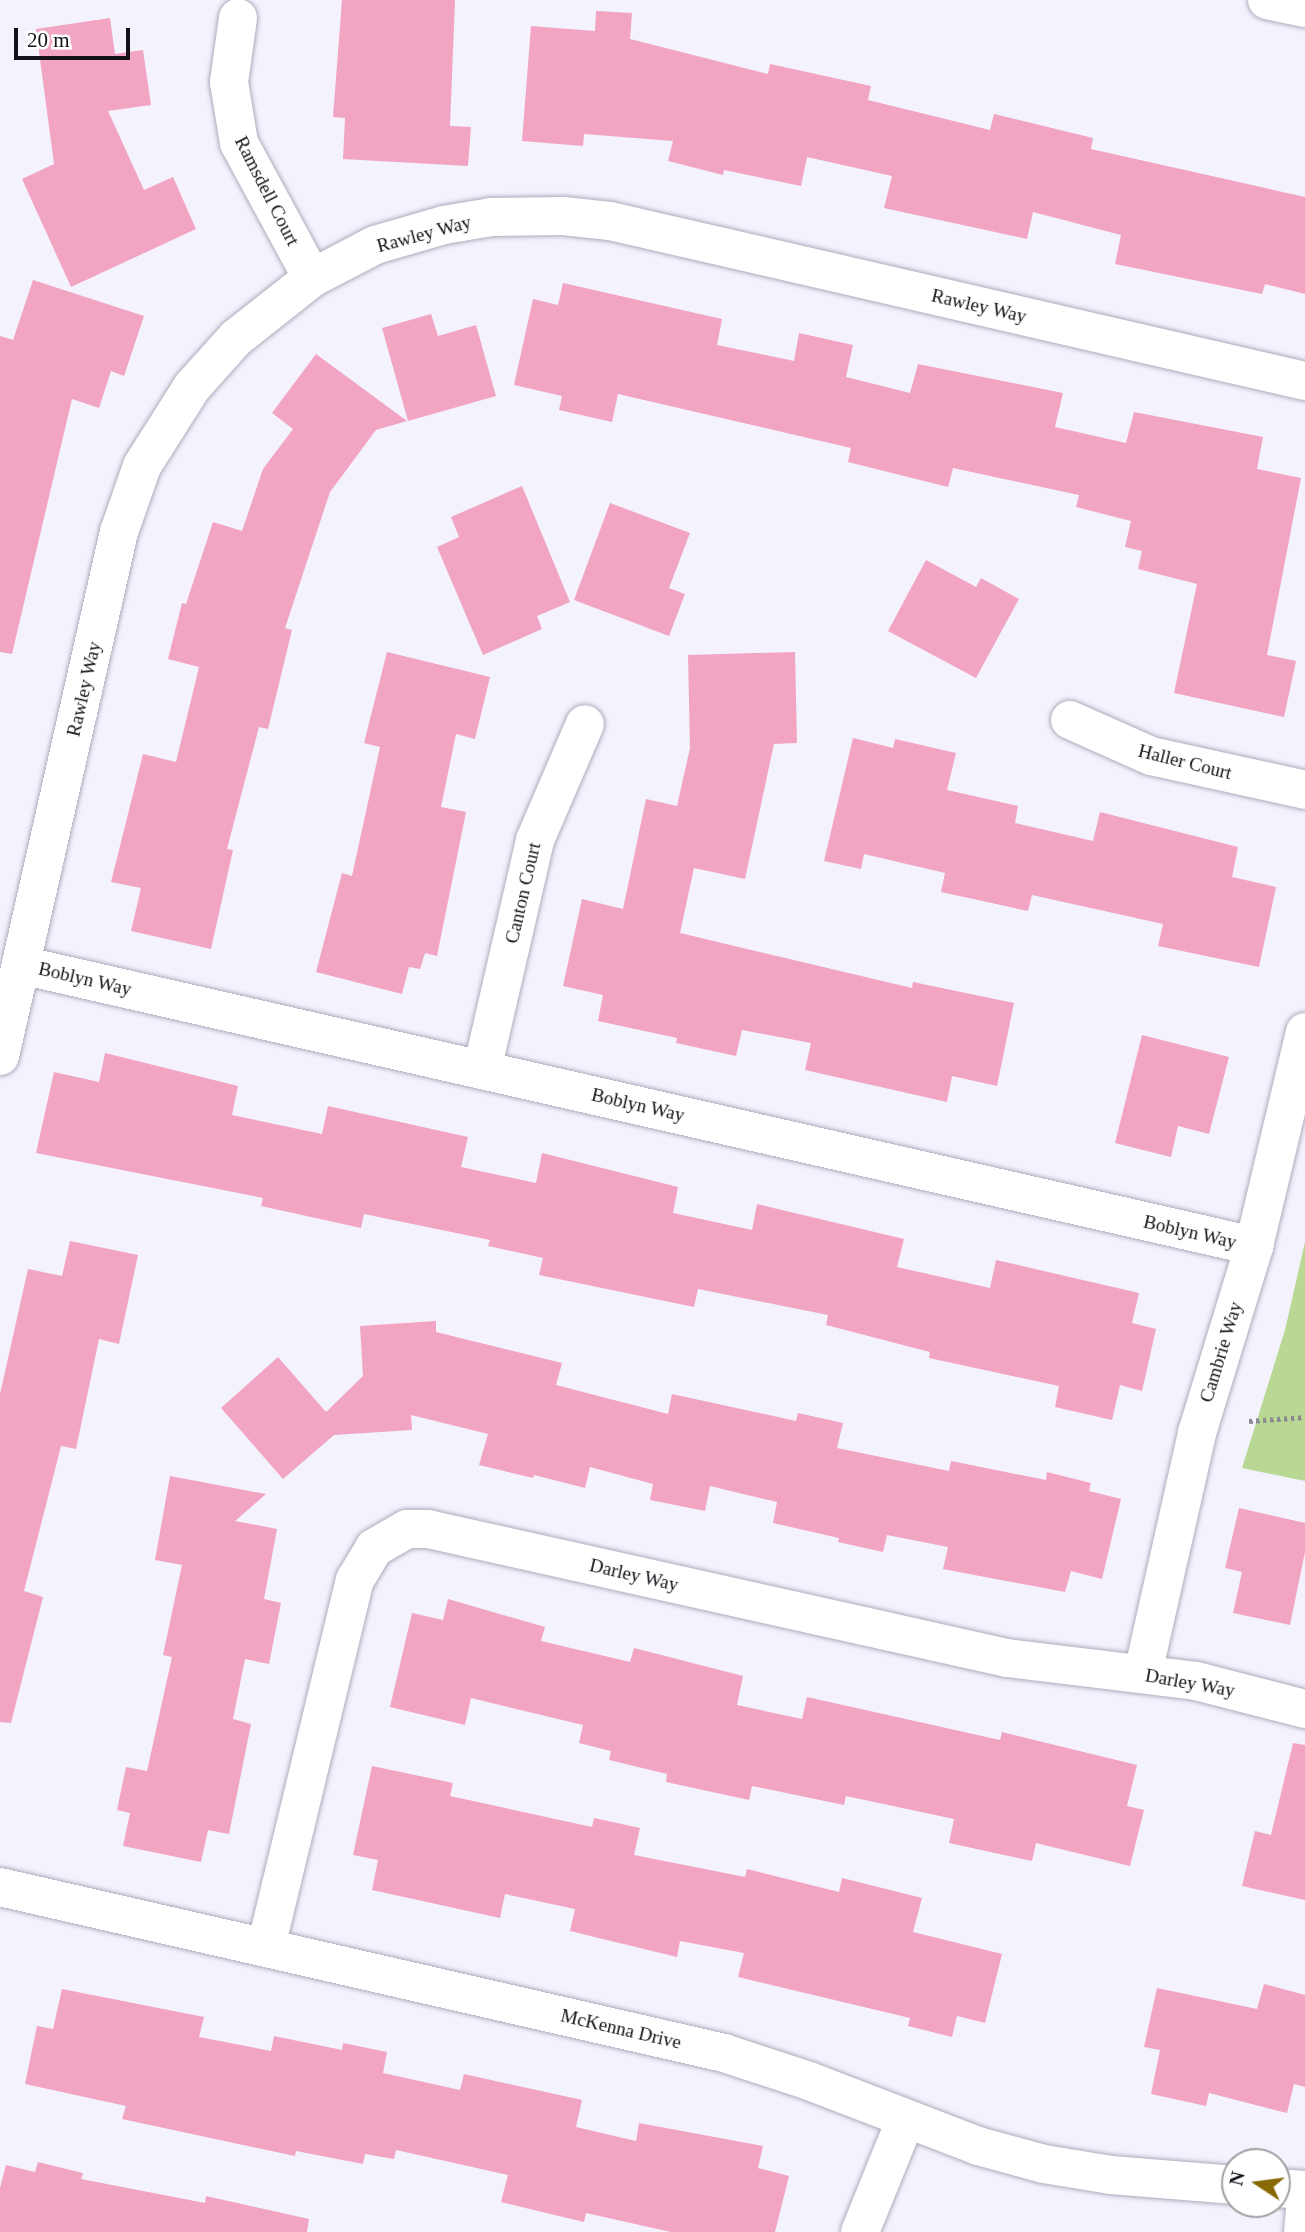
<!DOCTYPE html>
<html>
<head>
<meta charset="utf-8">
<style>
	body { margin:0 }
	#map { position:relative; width:1305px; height:2232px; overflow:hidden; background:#f3f2fd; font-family:Georgia,serif }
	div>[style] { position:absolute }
	.green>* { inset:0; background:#b8d893 }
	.building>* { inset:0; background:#f2a5c2 }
	.path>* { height:4.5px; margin-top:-2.25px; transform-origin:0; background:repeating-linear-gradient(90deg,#8a8991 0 3.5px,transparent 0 7px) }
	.roads { filter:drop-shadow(0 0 2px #aeacbd) drop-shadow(0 0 2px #aeacbd) }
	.minor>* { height:38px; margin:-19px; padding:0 19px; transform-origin:19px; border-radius:19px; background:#fff }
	span { translate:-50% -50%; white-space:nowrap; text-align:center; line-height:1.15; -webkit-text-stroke:7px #fff; paint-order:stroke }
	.street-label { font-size:19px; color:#131218 }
	.north { position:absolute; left:1221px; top:2148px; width:70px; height:70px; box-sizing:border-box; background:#fff; border:2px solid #a1a0a3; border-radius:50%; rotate:283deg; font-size:19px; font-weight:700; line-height:28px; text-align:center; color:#131218 }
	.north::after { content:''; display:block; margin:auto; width:24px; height:32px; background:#886905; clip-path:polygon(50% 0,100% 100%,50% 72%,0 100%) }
	.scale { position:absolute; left:14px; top:28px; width:116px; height:32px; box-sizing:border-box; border:4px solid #131218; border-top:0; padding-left:9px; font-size:21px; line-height:24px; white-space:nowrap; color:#131218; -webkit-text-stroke:5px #fff; paint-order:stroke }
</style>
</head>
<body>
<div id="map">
	<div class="green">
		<i style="clip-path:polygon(1305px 1242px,1305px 1481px,1242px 1468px,1285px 1330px)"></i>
	</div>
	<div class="building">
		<i style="clip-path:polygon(342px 0,455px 0,450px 126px,471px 127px,468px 166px,343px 159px,345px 118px,333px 117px)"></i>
		<i style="clip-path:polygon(596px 11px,632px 13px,630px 39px,768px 74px,770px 64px,871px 86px,868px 100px,990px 130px,994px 114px,1093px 138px,1091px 149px,1305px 197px,1305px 294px,1265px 284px,1262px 294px,1115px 264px,1121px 235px,1033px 212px,1027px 239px,884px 208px,892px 176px,807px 157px,801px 186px,724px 170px,723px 175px,668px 161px,673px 141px,584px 134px,583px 146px,522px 141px,531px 26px,595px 31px)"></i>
		<i style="clip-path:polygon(110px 18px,115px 54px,143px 50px,151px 105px,108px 111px,144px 190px,173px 177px,196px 229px,71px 287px,22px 179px,54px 164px,36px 29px)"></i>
		<i style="clip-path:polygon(33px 280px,144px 316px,124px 376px,111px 371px,99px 408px,72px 399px,12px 654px,0 652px,0 336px,13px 340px)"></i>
		<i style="clip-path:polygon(563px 283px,722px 319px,717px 345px,794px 361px,799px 333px,853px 345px,846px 377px,910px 393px,918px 364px,1063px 393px,1055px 427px,1126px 443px,1134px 412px,1263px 437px,1257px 469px,1301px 478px,1267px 655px,1296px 661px,1284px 717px,1174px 693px,1197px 584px,1138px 569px,1142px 551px,1125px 547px,1131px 521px,1076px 507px,1079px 495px,953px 468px,948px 487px,848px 462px,851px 448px,618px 394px,612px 422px,559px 410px,562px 396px,514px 385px,533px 299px,558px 305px)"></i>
		<i style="clip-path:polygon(431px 314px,438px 336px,476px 325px,496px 396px,408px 421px,382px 328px)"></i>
		<i style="clip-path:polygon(316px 354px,407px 421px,376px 430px,330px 492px,285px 628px,292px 630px,268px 729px,259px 727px,227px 849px,233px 850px,211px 949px,131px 931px,141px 888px,111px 882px,143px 754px,176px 762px,199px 667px,168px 659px,182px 603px,186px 604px,213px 522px,242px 531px,263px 469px,293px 429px,272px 413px)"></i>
		<i style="clip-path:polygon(522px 486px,570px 602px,537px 616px,542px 629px,483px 655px,437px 547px,459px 537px,451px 517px)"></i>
		<i style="clip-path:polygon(610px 503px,690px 533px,669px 588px,685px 594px,669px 636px,574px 600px)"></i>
		<i style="clip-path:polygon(926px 560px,976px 587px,981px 578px,1019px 599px,976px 678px,888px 631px)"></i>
		<i style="clip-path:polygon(387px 652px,490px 677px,475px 739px,456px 734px,441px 807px,466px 812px,437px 956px,425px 953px,420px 969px,409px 967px,402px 994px,316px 972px,342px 873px,352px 876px,380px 747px,364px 743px)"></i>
		<i style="clip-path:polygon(795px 652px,797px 743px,774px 744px,745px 879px,694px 868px,680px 933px,912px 988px,913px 982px,1014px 1003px,997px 1086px,952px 1076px,947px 1102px,805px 1070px,811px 1043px,742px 1030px,736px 1056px,676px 1043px,677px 1038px,598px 1021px,603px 995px,563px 986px,582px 899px,623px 909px,646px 799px,677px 806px,690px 748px,688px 655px)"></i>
		<i style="clip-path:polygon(853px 738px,893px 748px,895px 739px,956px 753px,947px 790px,1018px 806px,1015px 823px,1093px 841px,1100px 812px,1238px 847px,1232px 877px,1276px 887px,1259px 967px,1158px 946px,1163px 924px,1032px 895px,1028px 911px,941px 892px,945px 873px,864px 854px,861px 869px,824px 861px)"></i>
		<i style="clip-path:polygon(1142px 1035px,1229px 1057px,1209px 1134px,1178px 1126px,1171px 1157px,1115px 1143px)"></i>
		<i style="clip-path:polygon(105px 1053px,238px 1086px,232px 1115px,322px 1134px,328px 1106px,468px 1137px,461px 1167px,536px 1183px,542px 1153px,678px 1187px,673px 1213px,752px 1230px,757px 1204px,904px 1239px,897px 1267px,990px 1288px,996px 1260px,1139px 1293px,1132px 1323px,1156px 1329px,1142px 1391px,1120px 1385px,1112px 1420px,1055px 1407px,1059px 1386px,929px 1358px,930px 1352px,826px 1325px,828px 1315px,698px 1289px,694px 1307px,539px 1275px,543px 1258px,488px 1246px,490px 1240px,364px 1214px,361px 1228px,261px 1206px,263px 1198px,36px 1153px,54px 1072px,99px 1082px)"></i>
		<i style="clip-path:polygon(70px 1241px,138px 1255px,119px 1344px,99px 1339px,76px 1449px,61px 1446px,24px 1591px,43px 1597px,11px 1723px,0 1722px,0 1394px,28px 1269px,62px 1276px)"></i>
		<i style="clip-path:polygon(436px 1321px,436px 1332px,562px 1363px,556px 1385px,668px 1414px,672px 1394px,796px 1421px,798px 1413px,843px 1423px,837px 1448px,949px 1471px,951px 1461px,1046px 1480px,1047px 1472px,1091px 1483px,1089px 1491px,1121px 1499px,1102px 1579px,1071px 1571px,1065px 1592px,943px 1569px,948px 1547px,887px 1535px,883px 1552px,838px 1542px,839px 1538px,773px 1523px,777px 1502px,710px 1486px,705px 1511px,650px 1500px,653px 1484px,590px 1467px,585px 1488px,534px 1475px,533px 1478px,479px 1465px,488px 1434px,411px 1415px,412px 1430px,334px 1435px,283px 1479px,221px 1408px,278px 1357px,326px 1412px,363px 1376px,360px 1326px)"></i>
		<i style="clip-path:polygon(170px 1476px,266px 1494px,235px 1521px,277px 1529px,264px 1599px,281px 1603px,269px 1664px,245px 1659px,233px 1719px,251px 1724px,229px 1834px,208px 1830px,201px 1862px,123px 1846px,130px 1813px,117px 1810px,126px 1767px,147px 1771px,172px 1657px,163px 1655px,182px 1565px,155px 1560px)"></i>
		<i style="clip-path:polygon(1239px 1508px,1305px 1523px,1305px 1552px,1290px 1625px,1233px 1613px,1242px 1572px,1225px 1568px)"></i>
		<i style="clip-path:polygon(448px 1599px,545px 1627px,541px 1641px,630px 1662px,634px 1648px,743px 1676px,737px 1705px,802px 1719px,807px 1697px,1000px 1740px,1002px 1732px,1137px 1765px,1127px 1806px,1144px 1810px,1130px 1866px,1036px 1843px,1032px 1861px,949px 1843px,954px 1819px,846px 1796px,844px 1805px,752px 1786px,749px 1800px,666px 1782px,667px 1774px,609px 1760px,611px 1751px,579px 1743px,583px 1725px,471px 1698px,465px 1725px,390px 1707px,412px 1613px,443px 1620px)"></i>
		<i style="clip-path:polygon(1293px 1743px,1305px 1745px,1305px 1900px,1242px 1886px,1255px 1831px,1271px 1835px)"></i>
		<i style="clip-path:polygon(372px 1766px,453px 1783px,450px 1796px,592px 1827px,594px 1818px,640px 1828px,634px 1855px,745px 1877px,747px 1869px,839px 1892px,842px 1878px,922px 1898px,913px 1932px,1002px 1954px,985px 2023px,957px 2016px,952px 2037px,908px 2026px,910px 2018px,738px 1977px,744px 1953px,680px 1941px,677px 1957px,570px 1931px,575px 1909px,505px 1894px,500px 1918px,372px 1890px,378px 1860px,353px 1855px)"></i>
		<i style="clip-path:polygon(1264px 1984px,1305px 1995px,1305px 2087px,1294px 2084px,1287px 2113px,1209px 2093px,1206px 2106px,1151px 2094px,1160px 2050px,1144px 2047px,1157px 1988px,1257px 2009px)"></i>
		<i style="clip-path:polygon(62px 1989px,204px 2017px,199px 2037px,271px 2051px,274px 2036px,342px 2050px,343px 2043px,387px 2052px,383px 2073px,460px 2090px,464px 2074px,582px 2100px,576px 2127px,636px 2141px,639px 2123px,763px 2146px,758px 2168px,789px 2176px,775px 2232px,671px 2232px,586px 2213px,584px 2222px,501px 2202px,508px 2175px,396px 2150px,394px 2159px,365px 2154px,363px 2164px,296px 2151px,295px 2156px,122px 2119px,126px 2106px,25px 2084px,37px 2026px,53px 2029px)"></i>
		<i style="clip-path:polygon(38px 2162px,83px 2173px,81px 2179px,205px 2203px,206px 2196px,309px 2219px,307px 2232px,0 2232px,0 2188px,6px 2165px,35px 2172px)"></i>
	</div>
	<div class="path">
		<i style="left:1249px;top:1421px;width:56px;rotate:-4.1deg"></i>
	</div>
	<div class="roads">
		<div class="minor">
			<i style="left:1267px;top:0;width:39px;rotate:12deg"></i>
			<i style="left:238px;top:18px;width:65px;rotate:98deg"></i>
			<i style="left:229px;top:82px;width:62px;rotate:80.7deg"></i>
			<i style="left:239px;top:143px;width:153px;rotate:61.6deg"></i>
			<i style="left:1070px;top:720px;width:89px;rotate:24deg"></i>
			<i style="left:1151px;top:756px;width:158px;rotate:12.4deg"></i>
			<i style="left:21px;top:965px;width:1265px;rotate:12.84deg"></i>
			<i style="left:0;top:1056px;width:537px;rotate:-77.21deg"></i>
			<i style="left:119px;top:532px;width:70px;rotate:-70.8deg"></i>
			<i style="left:142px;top:466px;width:93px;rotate:-57.7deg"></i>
			<i style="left:192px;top:387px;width:66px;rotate:-48.1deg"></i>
			<i style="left:236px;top:338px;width:97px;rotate:-38.3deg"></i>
			<i style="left:312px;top:278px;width:71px;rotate:-27.6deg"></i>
			<i style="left:375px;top:245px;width:72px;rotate:-16.2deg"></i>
			<i style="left:444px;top:225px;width:48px;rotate:-9.7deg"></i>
			<i style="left:491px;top:217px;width:72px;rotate:-0.8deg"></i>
			<i style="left:563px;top:216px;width:47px;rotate:6.1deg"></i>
			<i style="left:610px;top:221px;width:713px;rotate:12.96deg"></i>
			<i style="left:482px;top:1070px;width:236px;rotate:-77deg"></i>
			<i style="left:535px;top:840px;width:126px;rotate:-66.7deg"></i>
			<i style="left:1143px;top:1673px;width:246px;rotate:-77.3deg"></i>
			<i style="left:1197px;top:1433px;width:195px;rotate:-73deg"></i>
			<i style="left:1254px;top:1246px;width:220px;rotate:-76.6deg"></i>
			<i style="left:0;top:1887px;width:743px;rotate:12.91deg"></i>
			<i style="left:724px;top:2053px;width:89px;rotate:18.2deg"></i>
			<i style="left:809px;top:2081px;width:181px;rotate:21deg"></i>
			<i style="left:978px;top:2146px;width:68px;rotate:15.3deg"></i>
			<i style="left:1044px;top:2164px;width:68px;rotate:9.3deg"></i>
			<i style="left:1111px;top:2175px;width:124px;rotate:4.6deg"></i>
			<i style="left:266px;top:1947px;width:378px;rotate:-76.4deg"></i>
			<i style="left:355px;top:1580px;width:37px;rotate:-59deg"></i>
			<i style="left:374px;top:1548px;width:38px;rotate:-30deg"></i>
			<i style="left:407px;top:1529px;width:21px"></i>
			<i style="left:428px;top:1529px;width:593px;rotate:12.56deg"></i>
			<i style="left:1007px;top:1658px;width:190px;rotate:6.9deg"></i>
			<i style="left:1196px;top:1681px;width:113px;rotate:14.4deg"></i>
			<i style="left:1277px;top:2188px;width:28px;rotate:4deg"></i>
			<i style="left:860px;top:2232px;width:120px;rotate:-67.9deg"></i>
			<i style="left:1303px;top:2232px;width:21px;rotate:-85deg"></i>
		</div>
	</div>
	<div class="street-label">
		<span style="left:267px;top:191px;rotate:63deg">Ramsdell Court</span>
		<span style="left:424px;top:234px;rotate:-15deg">Rawley Way</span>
		<span style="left:979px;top:306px;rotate:13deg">Rawley Way</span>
		<span style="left:84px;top:689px;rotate:-77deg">Rawley Way</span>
		<span style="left:1185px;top:762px;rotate:14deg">Haller Court</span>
		<span style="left:523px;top:893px;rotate:-77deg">Canton Court</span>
		<span style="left:85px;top:979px;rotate:13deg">Boblyn Way</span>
		<span style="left:638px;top:1105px;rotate:13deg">Boblyn Way</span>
		<span style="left:1190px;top:1232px;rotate:13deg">Boblyn Way</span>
		<span style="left:1221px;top:1352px;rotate:-73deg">Cambrie Way</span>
		<span style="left:634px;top:1575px;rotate:13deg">Darley Way</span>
		<span style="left:1190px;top:1683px;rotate:10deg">Darley Way</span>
		<span style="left:621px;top:2029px;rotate:13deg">McKenna Drive</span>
	</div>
	<div class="north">N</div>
	<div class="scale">20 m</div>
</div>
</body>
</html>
